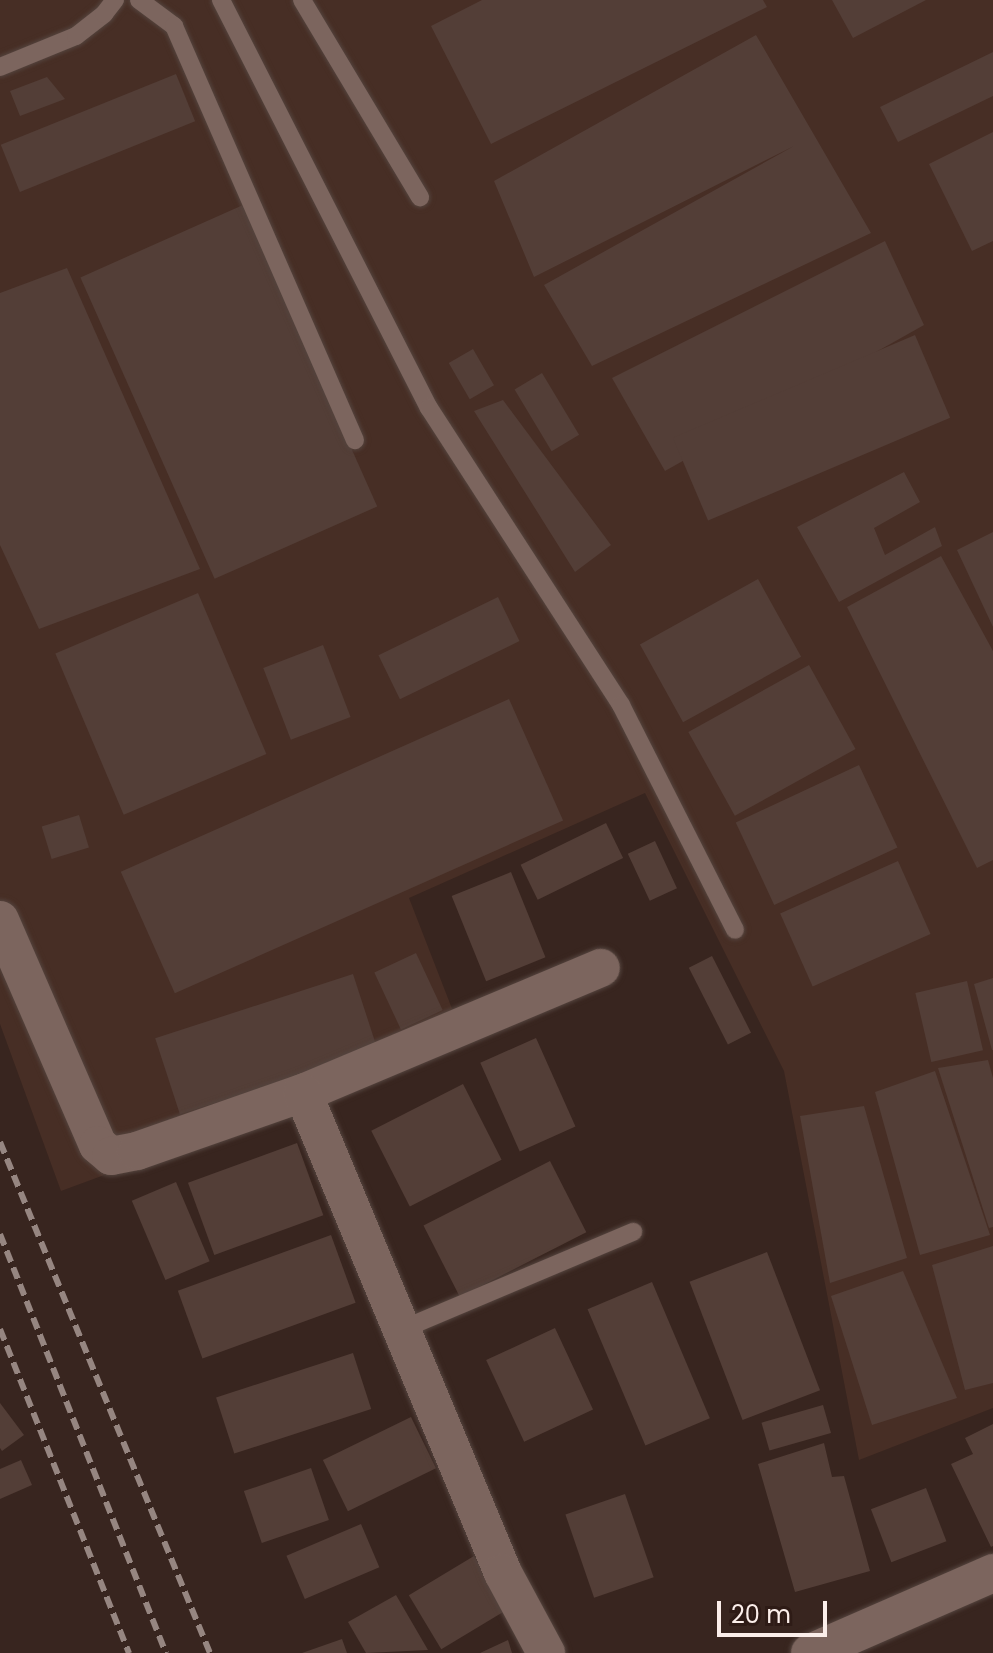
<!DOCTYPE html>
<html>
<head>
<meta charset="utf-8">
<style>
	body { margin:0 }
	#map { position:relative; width:993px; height:1653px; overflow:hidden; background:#38251f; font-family:Poppins,sans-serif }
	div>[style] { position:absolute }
	.built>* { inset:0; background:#472e25 }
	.building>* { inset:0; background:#533e37; transform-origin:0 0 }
	.roads { filter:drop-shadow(0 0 2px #54443e) drop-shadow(0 0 2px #54443e) }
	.lane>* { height:18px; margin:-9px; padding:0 9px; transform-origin:9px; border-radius:9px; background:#7c655e }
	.street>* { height:38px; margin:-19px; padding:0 19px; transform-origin:19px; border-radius:19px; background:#7c655e }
	.rail>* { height:6px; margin-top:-3px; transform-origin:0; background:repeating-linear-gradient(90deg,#968681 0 12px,transparent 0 18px) }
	span { translate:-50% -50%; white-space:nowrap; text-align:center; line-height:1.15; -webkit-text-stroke:7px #2e1b16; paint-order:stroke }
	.scale { position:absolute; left:717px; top:1601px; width:110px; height:36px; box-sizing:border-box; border:4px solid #fbeeea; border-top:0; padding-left:10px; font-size:24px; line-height:28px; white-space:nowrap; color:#fbeeea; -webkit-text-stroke:6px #2e1b16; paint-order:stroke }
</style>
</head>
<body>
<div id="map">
	<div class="built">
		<i style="clip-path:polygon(0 0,993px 0,993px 1408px,859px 1460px,784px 1071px,645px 793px,409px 898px,465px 1042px,61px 1191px,0 1024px)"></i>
	</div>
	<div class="building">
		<i style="clip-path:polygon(482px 0,763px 0,767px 7px,491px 144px,431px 26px)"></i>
		<i style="clip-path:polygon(832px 0,926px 0,853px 38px)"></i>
		<i style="clip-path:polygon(756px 35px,871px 233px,592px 366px,544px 285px,794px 146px,534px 277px,494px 181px)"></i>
		<i style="clip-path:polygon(993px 52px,993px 96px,898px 142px,880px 107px)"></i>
		<i style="left:176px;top:74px;width:51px;height:189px;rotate:68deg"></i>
		<i style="clip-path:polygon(47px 77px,65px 99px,20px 116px,10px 91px)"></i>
		<i style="clip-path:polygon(993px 132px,993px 241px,972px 251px,929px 164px)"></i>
		<i style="left:243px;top:205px;width:330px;height:178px;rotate:66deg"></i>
		<i style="clip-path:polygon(885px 241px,924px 325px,665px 471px,612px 378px)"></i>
		<i style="clip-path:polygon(67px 268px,200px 569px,39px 629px,0 545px,0 293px)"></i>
		<i style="left:915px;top:335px;width:90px;height:263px;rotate:67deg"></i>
		<i style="left:473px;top:349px;width:42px;height:28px;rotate:60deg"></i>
		<i style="left:542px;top:373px;width:72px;height:32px;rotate:59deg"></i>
		<i style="clip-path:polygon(503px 400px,611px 545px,575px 572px,474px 411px)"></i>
		<i style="clip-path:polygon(904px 472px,920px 502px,874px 528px,885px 555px,935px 527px,942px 546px,839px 602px,797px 527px)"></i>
		<i style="clip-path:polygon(993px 532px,993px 627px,957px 550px)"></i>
		<i style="clip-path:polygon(941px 556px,993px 651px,993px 860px,977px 868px,847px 607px)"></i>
		<i style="left:758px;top:579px;width:89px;height:135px;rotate:61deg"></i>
		<i style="left:198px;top:593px;width:175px;height:155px;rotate:67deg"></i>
		<i style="left:498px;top:597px;width:49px;height:133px;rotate:64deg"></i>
		<i style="left:323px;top:645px;width:77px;height:64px;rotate:69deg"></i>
		<i style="left:809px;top:665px;width:96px;height:138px;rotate:61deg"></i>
		<i style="left:509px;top:699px;width:133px;height:425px;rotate:66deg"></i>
		<i style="left:859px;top:765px;width:91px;height:136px;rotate:65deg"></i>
		<i style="left:79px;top:815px;width:34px;height:39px;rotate:73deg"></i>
		<i style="left:606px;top:823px;width:39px;height:95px;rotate:64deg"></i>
		<i style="left:655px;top:841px;width:52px;height:30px;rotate:65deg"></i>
		<i style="left:898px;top:861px;width:80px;height:129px;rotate:66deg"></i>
		<i style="left:511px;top:872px;width:92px;height:64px;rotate:68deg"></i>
		<i style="left:416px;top:953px;width:63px;height:46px;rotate:65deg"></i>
		<i style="left:712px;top:956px;width:86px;height:26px;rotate:63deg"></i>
		<i style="left:353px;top:974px;width:80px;height:208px;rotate:72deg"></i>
		<i style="clip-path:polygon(993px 978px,993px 1050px,992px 1050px,974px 984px)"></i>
		<i style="left:967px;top:981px;width:71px;height:53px;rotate:77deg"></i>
		<i style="left:536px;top:1038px;width:97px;height:61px;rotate:66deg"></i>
		<i style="clip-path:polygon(988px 1060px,993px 1078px,993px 1227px,989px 1228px,938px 1068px)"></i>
		<i style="clip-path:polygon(935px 1071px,990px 1235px,920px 1255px,875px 1092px)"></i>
		<i style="left:463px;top:1084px;width:85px;height:103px;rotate:63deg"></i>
		<i style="clip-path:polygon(864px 1106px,907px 1258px,830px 1283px,800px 1116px)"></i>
		<i style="left:297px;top:1143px;width:77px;height:116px;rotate:70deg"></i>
		<i style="left:550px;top:1161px;width:80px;height:142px;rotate:63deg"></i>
		<i style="left:176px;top:1182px;width:86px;height:48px;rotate:67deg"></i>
		<i style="left:331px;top:1235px;width:72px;height:163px;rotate:70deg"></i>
		<i style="clip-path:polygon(993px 1246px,993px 1383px,965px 1390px,932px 1265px)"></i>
		<i style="left:767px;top:1252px;width:148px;height:83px;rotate:69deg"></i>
		<i style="clip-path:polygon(903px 1271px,957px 1398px,872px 1425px,831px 1296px)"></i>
		<i style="left:652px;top:1282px;width:148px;height:70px;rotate:67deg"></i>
		<i style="left:555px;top:1328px;width:90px;height:76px;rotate:65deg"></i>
		<i style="left:353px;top:1353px;width:59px;height:144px;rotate:72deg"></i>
		<i style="clip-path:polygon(0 1403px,24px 1435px,2px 1451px,0 1448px)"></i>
		<i style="left:823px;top:1405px;width:29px;height:64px;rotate:74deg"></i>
		<i style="left:411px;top:1417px;width:57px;height:98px;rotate:64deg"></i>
		<i style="clip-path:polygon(993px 1424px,993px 1546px,991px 1547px,951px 1464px,973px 1454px,965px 1438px)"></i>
		<i style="clip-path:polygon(824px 1443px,832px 1477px,844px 1476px,870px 1571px,795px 1592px,758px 1464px)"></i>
		<i style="clip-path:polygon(21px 1460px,32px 1485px,0 1499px,0 1469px)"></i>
		<i style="left:311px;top:1468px;width:55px;height:71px;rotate:71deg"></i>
		<i style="left:926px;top:1488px;width:57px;height:59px;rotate:69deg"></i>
		<i style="left:625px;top:1494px;width:88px;height:63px;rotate:71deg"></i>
		<i style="left:361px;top:1524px;width:47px;height:81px;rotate:67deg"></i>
		<i style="left:474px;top:1556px;width:63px;height:76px;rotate:59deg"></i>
		<i style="clip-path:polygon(396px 1595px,428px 1650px,366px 1653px,348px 1622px)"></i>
		<i style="clip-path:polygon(342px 1639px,347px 1653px,302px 1653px)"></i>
		<i style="clip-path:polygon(508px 1640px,512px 1653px,480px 1653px)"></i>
	</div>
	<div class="roads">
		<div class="lane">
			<i style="left:139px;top:0;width:44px;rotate:36.6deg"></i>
			<i style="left:174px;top:26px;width:452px;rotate:66.4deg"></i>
			<i style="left:221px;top:0;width:458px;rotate:63deg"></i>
			<i style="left:429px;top:408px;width:354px;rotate:57.1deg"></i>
			<i style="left:621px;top:705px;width:252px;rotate:63.1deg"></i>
			<i style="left:302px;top:0;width:230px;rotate:59.1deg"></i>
			<i style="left:0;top:67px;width:82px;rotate:-22.2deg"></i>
			<i style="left:76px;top:36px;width:36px;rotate:-38deg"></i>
			<i style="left:104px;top:14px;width:18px;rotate:-52deg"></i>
			<i style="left:403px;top:1329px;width:250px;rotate:-22.9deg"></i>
		</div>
		<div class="street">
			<i style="left:0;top:920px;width:245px;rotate:66.5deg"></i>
			<i style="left:98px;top:1145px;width:17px;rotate:40deg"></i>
			<i style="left:111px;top:1156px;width:26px;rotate:-11deg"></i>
			<i style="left:137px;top:1151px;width:176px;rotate:-19.3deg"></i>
			<i style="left:303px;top:1093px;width:323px;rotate:-22.8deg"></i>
			<i style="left:303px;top:1093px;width:520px;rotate:67.38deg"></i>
			<i style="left:503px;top:1573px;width:91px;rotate:61.7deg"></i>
			<i style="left:810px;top:1653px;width:200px;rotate:-23.6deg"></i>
		</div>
	</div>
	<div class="rail">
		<i style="left:0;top:1142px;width:552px;rotate:67.66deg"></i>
		<i style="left:0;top:1234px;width:451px;rotate:68.4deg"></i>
		<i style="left:0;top:1329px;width:349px;rotate:68.3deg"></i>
	</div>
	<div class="scale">20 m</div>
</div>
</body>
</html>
